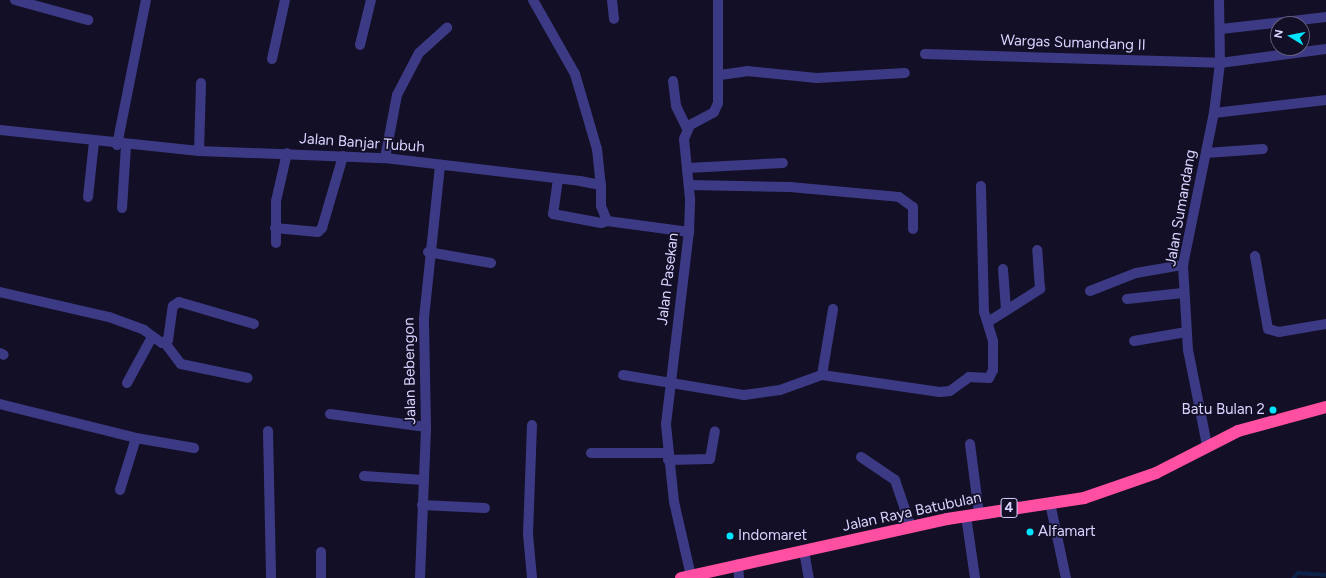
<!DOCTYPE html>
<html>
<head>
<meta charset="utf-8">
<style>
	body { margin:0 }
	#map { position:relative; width:1326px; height:578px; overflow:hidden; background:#130f26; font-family:Figtree,sans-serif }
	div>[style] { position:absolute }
	.stream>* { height:3.5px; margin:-1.75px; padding:0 1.75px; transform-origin:1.75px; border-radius:1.75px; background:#0c2248 }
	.minor>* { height:10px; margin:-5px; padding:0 5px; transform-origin:5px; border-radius:5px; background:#3d3a85 }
	.highway>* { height:12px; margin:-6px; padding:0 6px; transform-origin:6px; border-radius:6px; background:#ff4fa3 }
	.dots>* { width:11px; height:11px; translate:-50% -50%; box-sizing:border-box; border:2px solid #130f26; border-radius:50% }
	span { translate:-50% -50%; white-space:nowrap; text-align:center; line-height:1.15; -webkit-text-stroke:3.5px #130f26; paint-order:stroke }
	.shield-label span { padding:1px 3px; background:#130f26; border:1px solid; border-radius:3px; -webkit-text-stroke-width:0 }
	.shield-label { font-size:14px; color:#d9d4ff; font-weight:700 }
	.street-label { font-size:15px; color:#d9d4ff }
	.poi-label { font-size:15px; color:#d9d4ff }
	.right { translate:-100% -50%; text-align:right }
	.left { translate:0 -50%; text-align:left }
	.north { position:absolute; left:1270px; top:16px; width:40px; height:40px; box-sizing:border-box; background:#130f26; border:1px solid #625e7d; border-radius:50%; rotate:280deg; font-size:11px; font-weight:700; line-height:16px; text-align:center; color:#d9d4ff }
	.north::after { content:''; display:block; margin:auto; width:14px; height:18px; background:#00e5ff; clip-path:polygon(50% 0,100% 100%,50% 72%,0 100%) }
</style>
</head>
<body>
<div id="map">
	<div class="stream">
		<i style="left:1294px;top:578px;width:6px;rotate:-51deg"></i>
		<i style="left:1298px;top:573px;width:28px;rotate:4deg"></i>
	</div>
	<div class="minor">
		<i style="left:15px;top:0;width:76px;rotate:15.3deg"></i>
		<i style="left:533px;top:0;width:85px;rotate:60.4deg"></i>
		<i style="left:575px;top:74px;width:78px;rotate:73.7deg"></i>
		<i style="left:597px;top:149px;width:36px;rotate:84deg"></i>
		<i style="left:612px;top:0;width:19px;rotate:84deg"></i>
		<i style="left:1221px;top:29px;width:106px;rotate:-6.5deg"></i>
		<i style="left:360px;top:45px;width:46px;rotate:-76.3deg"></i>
		<i style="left:925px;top:54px;width:295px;rotate:1.7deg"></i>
		<i style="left:1220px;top:63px;width:107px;rotate:-7.5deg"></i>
		<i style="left:272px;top:59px;width:60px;rotate:-77.6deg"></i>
		<i style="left:720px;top:75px;width:27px;rotate:-8deg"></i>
		<i style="left:747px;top:71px;width:70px;rotate:5.7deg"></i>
		<i style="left:817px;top:78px;width:88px;rotate:-3.3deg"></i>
		<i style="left:673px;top:81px;width:25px;rotate:83deg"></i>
		<i style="left:676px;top:106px;width:25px;rotate:64deg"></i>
		<i style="left:1214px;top:113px;width:113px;rotate:-6.6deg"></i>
		<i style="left:0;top:130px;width:200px;rotate:6deg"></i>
		<i style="left:199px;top:151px;width:186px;rotate:2.2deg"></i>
		<i style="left:385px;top:158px;width:196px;rotate:6.7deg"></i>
		<i style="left:580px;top:181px;width:21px;rotate:11deg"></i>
		<i style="left:601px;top:185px;width:21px;rotate:90deg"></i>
		<i style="left:601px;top:206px;width:16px;rotate:68deg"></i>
		<i style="left:607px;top:221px;width:83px;rotate:7.6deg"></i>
		<i style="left:117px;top:145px;width:148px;rotate:-78.7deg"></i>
		<i style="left:199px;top:151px;width:68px;rotate:-88.3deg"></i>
		<i style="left:1206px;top:153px;width:57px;rotate:-4deg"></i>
		<i style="left:385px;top:158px;width:64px;rotate:-79.2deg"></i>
		<i style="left:397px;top:95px;width:47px;rotate:-62.4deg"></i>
		<i style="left:419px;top:53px;width:38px;rotate:-42deg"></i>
		<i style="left:687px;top:168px;width:96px;rotate:-3deg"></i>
		<i style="left:558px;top:179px;width:35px;rotate:98deg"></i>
		<i style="left:553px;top:214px;width:49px;rotate:10.6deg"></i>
		<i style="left:601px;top:223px;width:6px;rotate:-18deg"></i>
		<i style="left:689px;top:185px;width:101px;rotate:1.1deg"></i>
		<i style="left:790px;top:187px;width:109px;rotate:5.2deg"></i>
		<i style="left:899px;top:197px;width:17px;rotate:36deg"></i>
		<i style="left:913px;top:207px;width:22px;rotate:90deg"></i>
		<i style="left:88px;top:197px;width:55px;rotate:-83.8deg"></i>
		<i style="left:122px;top:208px;width:62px;rotate:-86.3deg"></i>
		<i style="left:275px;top:228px;width:43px;rotate:5.3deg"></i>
		<i style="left:318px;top:232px;width:6px;rotate:-45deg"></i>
		<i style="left:322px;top:228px;width:75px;rotate:-73.7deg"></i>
		<i style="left:276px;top:243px;width:42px;rotate:-90deg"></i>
		<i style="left:276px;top:201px;width:49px;rotate:-77.1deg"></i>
		<i style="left:428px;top:252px;width:64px;rotate:9.9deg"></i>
		<i style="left:1255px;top:256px;width:74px;rotate:79.9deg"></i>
		<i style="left:1268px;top:329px;width:11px;rotate:15deg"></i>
		<i style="left:1279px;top:332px;width:48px;rotate:-9.7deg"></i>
		<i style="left:1003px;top:269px;width:41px;rotate:85.8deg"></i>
		<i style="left:1090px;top:291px;width:49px;rotate:-21.4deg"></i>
		<i style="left:1136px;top:273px;width:48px;rotate:-9.7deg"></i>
		<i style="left:0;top:292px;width:112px;rotate:12.9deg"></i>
		<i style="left:109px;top:317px;width:37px;rotate:20deg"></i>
		<i style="left:144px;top:330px;width:22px;rotate:36deg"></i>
		<i style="left:162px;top:343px;width:7px;rotate:-27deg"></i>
		<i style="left:168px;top:340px;width:34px;rotate:-82deg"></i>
		<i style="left:173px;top:306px;width:7px;rotate:-34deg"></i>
		<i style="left:179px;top:302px;width:78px;rotate:16.3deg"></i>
		<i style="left:1127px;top:299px;width:56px;rotate:-6.1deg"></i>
		<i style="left:988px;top:322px;width:62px;rotate:-32.4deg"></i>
		<i style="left:1040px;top:289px;width:39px;rotate:-94deg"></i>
		<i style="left:1134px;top:341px;width:53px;rotate:-9.8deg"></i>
		<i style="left:165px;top:343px;width:26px;rotate:53deg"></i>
		<i style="left:181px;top:364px;width:68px;rotate:11.8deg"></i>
		<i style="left:0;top:353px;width:4px;rotate:27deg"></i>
		<i style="left:623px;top:375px;width:123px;rotate:9.4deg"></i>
		<i style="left:744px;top:395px;width:36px;rotate:-8deg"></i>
		<i style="left:780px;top:390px;width:45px;rotate:-19.7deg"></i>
		<i style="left:822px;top:375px;width:119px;rotate:8.2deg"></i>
		<i style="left:940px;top:392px;width:10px;rotate:-6deg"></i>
		<i style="left:950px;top:391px;width:24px;rotate:-36deg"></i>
		<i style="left:969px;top:377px;width:20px;rotate:3deg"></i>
		<i style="left:989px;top:378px;width:9px;rotate:-63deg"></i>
		<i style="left:993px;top:370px;width:29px;rotate:-90deg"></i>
		<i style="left:993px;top:341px;width:30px;rotate:-107deg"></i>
		<i style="left:984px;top:312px;width:126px;rotate:-91.4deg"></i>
		<i style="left:822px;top:375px;width:67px;rotate:-80.5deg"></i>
		<i style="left:127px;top:383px;width:52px;rotate:-61.5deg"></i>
		<i style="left:0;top:404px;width:140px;rotate:14deg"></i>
		<i style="left:136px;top:438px;width:59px;rotate:9.8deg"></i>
		<i style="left:330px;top:414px;width:97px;rotate:7.7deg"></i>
		<i style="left:268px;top:431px;width:147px;rotate:88.8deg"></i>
		<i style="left:970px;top:444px;width:70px;rotate:82.6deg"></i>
		<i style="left:1207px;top:445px;width:97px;rotate:-101.3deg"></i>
		<i style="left:1188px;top:350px;width:85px;rotate:-93.4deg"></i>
		<i style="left:1183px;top:265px;width:155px;rotate:-78.5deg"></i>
		<i style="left:1214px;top:113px;width:50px;rotate:-83.2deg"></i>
		<i style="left:1220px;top:63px;width:63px;rotate:-90.9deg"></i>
		<i style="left:591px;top:453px;width:75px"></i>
		<i style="left:861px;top:457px;width:41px;rotate:34.1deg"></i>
		<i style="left:895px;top:480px;width:50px;rotate:71.2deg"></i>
		<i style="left:668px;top:460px;width:42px;rotate:-1.4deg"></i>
		<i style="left:710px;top:459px;width:28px;rotate:-80deg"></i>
		<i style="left:364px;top:476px;width:60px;rotate:3.8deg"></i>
		<i style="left:120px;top:490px;width:54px;rotate:-72.9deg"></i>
		<i style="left:1050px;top:503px;width:77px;rotate:78deg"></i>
		<i style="left:422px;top:505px;width:63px;rotate:2.7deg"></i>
		<i style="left:966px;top:516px;width:63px;rotate:81.7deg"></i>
		<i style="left:804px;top:551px;width:27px;rotate:80deg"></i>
		<i style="left:738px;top:564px;width:14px;rotate:86deg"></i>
		<i style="left:691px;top:576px;width:76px;rotate:-102.9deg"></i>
		<i style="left:674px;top:502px;width:78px;rotate:-95.9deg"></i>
		<i style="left:666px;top:424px;width:193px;rotate:-83.2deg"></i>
		<i style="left:689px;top:232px;width:33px;rotate:-88deg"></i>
		<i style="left:690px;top:199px;width:60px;rotate:-95.7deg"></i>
		<i style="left:684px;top:139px;width:15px;rotate:-67deg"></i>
		<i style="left:690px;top:125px;width:27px;rotate:-28deg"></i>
		<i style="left:714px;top:112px;width:10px;rotate:-66deg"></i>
		<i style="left:718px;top:103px;width:103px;rotate:-90deg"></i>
		<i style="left:321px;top:578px;width:26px;rotate:-90deg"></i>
		<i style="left:420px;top:578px;width:151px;rotate:-87.7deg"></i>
		<i style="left:426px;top:427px;width:109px;rotate:-91.1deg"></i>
		<i style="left:424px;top:318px;width:154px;rotate:-84deg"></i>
		<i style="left:532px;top:578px;width:44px;rotate:-95.2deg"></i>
		<i style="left:528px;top:534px;width:109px;rotate:-87.9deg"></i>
	</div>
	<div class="highway">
		<i style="left:681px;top:578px;width:272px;rotate:-12.5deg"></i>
		<i style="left:947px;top:519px;width:139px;rotate:-8.7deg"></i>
		<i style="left:1084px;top:498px;width:76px;rotate:-19.1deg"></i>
		<i style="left:1156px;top:473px;width:92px;rotate:-27.1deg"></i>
		<i style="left:1238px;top:431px;width:91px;rotate:-15.3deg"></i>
	</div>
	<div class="dots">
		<i style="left:1273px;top:410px;background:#00e5ff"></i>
		<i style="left:1030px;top:532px;background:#00e5ff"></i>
		<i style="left:730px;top:536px;background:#00e5ff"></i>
	</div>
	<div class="shield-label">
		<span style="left:1009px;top:508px">4</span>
	</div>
	<div class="street-label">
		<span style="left:1073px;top:43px;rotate:2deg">Wargas Sumandang II</span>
		<span style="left:362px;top:143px;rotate:4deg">Jalan Banjar Tubuh</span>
		<span style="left:1181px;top:208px;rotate:-80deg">Jalan Sumandang</span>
		<span style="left:668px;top:279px;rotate:-83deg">Jalan Pasekan</span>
		<span style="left:410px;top:371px;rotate:-91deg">Jalan Bebengon</span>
		<span style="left:912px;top:512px;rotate:-12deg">Jalan Raya Batubulan</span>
	</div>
	<div class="poi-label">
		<span class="right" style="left:1265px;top:410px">Batu Bulan 2</span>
		<span class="left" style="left:1038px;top:532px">Alfamart</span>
		<span class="left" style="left:738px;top:536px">Indomaret</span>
	</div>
	<div class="north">N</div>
</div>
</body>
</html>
